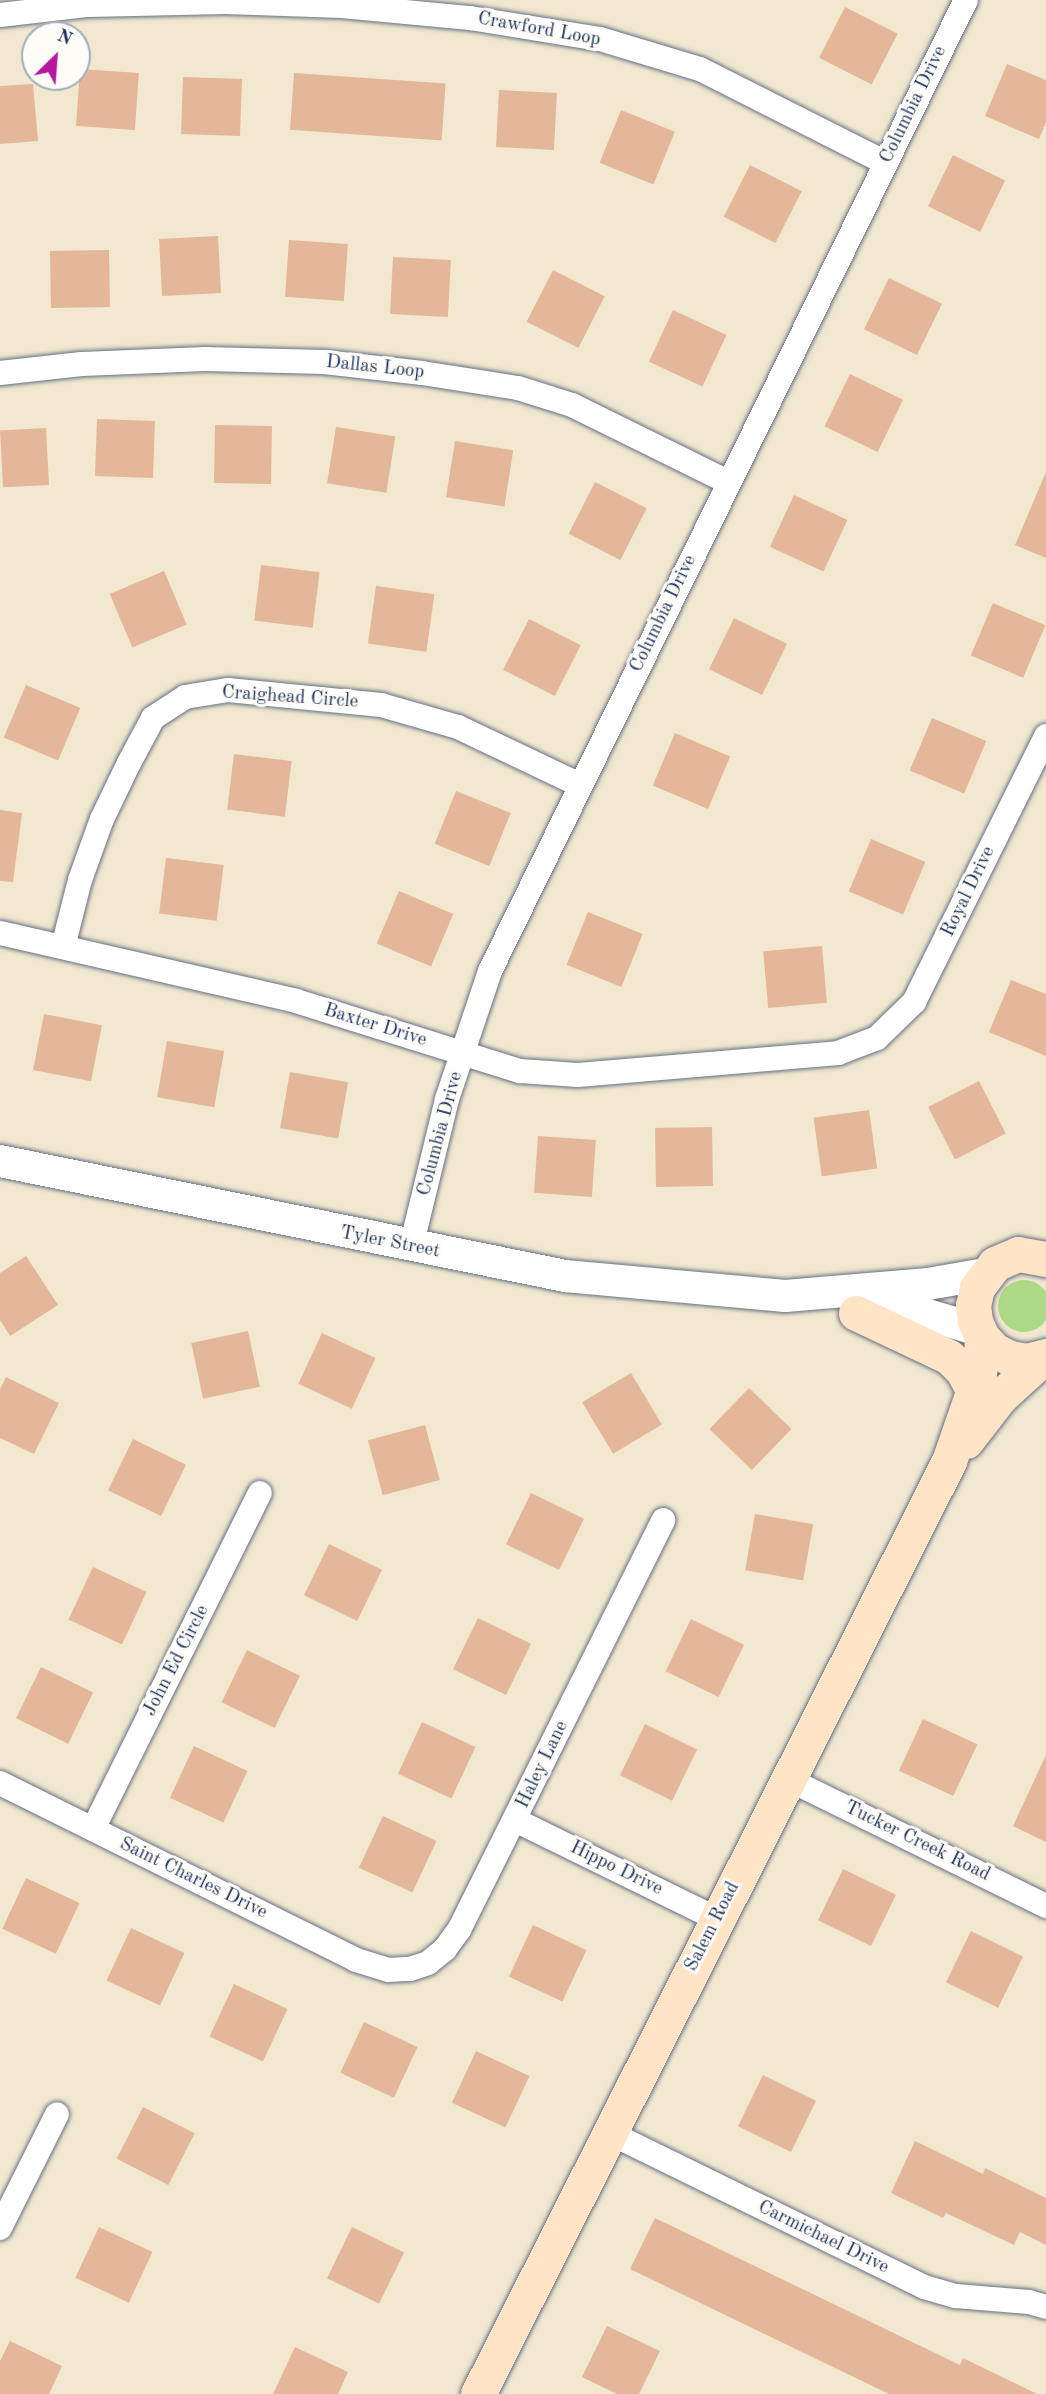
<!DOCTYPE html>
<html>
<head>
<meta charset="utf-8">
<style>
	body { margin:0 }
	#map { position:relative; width:1046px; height:2394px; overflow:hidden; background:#f1e8cf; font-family:"Old Standard TT",serif }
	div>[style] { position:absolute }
	.green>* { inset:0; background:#aed985 }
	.round { border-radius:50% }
	.building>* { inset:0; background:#e4b69a; transform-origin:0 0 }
	.roads { filter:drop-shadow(0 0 2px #667086) drop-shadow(0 0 2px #667086) }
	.minor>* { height:24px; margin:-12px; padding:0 12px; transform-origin:12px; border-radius:12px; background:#fff }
	.tertiary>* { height:32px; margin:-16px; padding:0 16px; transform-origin:16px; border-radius:16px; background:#fff }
	.secondary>* { height:35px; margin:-17.5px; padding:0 17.5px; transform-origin:17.5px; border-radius:17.5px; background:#ffe4c6 }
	span { translate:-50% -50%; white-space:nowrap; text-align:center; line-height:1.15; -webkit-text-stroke:6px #fdfcf7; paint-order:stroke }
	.street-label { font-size:19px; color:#1b2f5e }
	.north { position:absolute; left:21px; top:21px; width:70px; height:70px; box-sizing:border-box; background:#fdfcf7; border:2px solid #a3aaba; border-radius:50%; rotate:25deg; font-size:19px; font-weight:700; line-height:28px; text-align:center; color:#1b2f5e }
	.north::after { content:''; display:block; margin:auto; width:24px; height:32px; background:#b5179e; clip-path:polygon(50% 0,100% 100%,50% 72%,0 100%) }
</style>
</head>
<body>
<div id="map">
	<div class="green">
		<i class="round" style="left:998px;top:1280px;width:52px;height:52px"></i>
	</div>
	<div class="building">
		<i style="left:845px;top:7px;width:59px;height:57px;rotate:27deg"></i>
		<i style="clip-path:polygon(1007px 64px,1046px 80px,1046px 122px,1039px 139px,985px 116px)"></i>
		<i style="left:80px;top:69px;width:59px;height:57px;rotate:4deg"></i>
		<i style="left:294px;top:73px;width:152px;height:57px;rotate:4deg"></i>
		<i style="left:183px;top:77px;width:59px;height:57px;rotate:2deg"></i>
		<i style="clip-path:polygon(33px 84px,38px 141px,0 144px,0 86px)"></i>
		<i style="left:499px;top:90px;width:58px;height:57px;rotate:3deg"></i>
		<i style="left:621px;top:110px;width:58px;height:57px;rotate:22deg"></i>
		<i style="left:953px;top:155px;width:58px;height:57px;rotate:26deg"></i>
		<i style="left:750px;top:165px;width:58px;height:58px;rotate:27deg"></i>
		<i style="left:218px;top:236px;width:57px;height:59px;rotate:87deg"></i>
		<i style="left:289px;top:240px;width:59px;height:57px;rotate:4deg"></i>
		<i style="left:109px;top:250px;width:57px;height:59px;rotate:89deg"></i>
		<i style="left:393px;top:257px;width:58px;height:57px;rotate:3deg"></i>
		<i style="left:553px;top:270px;width:58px;height:58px;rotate:27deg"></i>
		<i style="left:889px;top:278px;width:59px;height:57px;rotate:26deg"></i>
		<i style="left:673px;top:310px;width:59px;height:57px;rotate:25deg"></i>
		<i style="left:850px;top:374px;width:59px;height:58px;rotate:26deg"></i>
		<i style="left:97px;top:419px;width:58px;height:57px;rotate:2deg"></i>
		<i style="left:215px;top:425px;width:57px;height:58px;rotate:1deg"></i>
		<i style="left:336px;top:427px;width:60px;height:57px;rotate:9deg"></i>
		<i style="left:46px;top:428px;width:57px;height:46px;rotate:87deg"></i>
		<i style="left:455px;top:441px;width:59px;height:57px;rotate:9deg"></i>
		<i style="clip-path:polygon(1046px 472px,1046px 558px,1015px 545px)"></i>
		<i style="left:595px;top:482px;width:58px;height:58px;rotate:27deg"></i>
		<i style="left:794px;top:495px;width:59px;height:57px;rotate:25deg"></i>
		<i style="left:261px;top:565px;width:59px;height:56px;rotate:7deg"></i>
		<i style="left:164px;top:571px;width:58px;height:59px;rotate:67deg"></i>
		<i style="left:376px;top:586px;width:59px;height:58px;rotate:8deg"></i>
		<i style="left:993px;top:603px;width:57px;height:57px;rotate:23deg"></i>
		<i style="left:734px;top:618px;width:59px;height:57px;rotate:26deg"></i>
		<i style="left:529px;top:619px;width:58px;height:57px;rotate:27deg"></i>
		<i style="left:26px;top:685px;width:59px;height:57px;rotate:23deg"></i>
		<i style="left:932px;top:718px;width:59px;height:57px;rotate:23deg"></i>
		<i style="left:675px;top:733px;width:60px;height:57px;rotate:23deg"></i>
		<i style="left:234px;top:754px;width:58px;height:56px;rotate:7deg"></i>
		<i style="left:456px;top:791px;width:59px;height:57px;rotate:22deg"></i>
		<i style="clip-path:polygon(0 810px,22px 813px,13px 882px,0 881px)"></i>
		<i style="left:871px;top:839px;width:59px;height:57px;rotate:23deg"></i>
		<i style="left:166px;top:858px;width:58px;height:56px;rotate:7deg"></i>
		<i style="left:399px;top:891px;width:59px;height:57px;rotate:23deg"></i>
		<i style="left:588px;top:912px;width:59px;height:57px;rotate:22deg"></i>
		<i style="left:822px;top:946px;width:57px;height:59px;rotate:85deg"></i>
		<i style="clip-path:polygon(1011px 980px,1046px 994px,1046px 1056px,989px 1032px)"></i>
		<i style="left:44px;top:1014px;width:59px;height:57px;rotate:11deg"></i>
		<i style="left:167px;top:1041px;width:58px;height:57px;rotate:10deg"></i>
		<i style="left:290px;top:1072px;width:59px;height:57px;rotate:10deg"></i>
		<i style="left:979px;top:1081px;width:59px;height:57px;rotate:63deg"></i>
		<i style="left:869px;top:1110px;width:59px;height:56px;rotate:82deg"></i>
		<i style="left:712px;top:1127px;width:59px;height:57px;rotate:89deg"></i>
		<i style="left:538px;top:1136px;width:58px;height:57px;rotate:4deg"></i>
		<i style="clip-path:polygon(26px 1256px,58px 1305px,10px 1336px,0 1320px,0 1273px)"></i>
		<i style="left:248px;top:1331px;width:57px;height:58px;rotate:78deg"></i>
		<i style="left:322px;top:1333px;width:59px;height:56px;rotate:25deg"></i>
		<i style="left:631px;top:1373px;width:60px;height:57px;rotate:59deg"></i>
		<i style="clip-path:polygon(6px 1377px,59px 1403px,34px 1454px,0 1438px,0 1389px)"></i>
		<i style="left:749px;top:1388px;width:59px;height:57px;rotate:44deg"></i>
		<i style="left:425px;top:1425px;width:57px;height:59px;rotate:75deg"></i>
		<i style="left:133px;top:1439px;width:59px;height:57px;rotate:26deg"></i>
		<i style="left:531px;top:1493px;width:59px;height:57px;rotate:26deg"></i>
		<i style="left:755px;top:1514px;width:59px;height:57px;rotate:10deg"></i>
		<i style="left:329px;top:1544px;width:59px;height:57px;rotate:26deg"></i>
		<i style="left:93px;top:1567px;width:59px;height:58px;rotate:25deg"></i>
		<i style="left:478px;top:1618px;width:59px;height:57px;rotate:26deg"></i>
		<i style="left:691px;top:1619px;width:59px;height:58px;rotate:26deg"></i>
		<i style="left:247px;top:1650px;width:59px;height:58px;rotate:26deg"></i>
		<i style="left:41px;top:1667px;width:58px;height:57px;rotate:26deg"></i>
		<i style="left:923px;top:1719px;width:60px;height:57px;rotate:25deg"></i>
		<i style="left:422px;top:1722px;width:59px;height:57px;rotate:25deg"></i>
		<i style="left:645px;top:1724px;width:58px;height:57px;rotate:26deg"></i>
		<i style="left:194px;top:1746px;width:59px;height:57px;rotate:25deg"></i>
		<i style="clip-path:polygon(1046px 1755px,1046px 1842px,1013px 1826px)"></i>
		<i style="left:383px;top:1816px;width:59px;height:57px;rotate:25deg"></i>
		<i style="left:843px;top:1869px;width:59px;height:57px;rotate:26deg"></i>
		<i style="left:26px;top:1878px;width:59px;height:56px;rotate:25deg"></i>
		<i style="left:533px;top:1925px;width:59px;height:57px;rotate:25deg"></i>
		<i style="left:131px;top:1928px;width:59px;height:58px;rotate:25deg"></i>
		<i style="left:971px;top:1931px;width:58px;height:57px;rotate:26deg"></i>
		<i style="left:234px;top:1984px;width:59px;height:58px;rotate:25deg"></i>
		<i style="left:364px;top:2022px;width:59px;height:56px;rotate:25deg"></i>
		<i style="left:476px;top:2051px;width:59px;height:57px;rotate:25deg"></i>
		<i style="left:763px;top:2075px;width:59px;height:57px;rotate:26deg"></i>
		<i style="left:143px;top:2107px;width:58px;height:58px;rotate:27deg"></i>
		<i style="clip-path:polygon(915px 2141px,983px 2174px,985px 2168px,1046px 2198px,1046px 2245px,1020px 2232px,1014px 2245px,946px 2213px,943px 2218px,891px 2193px)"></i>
		<i style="clip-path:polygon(655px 2218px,960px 2365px,963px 2358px,1037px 2394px,889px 2394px,630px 2269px)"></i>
		<i style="left:99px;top:2227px;width:59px;height:56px;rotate:25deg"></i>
		<i style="left:352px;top:2227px;width:58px;height:57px;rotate:26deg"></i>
		<i style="clip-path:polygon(607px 2326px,660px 2351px,639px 2394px,617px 2394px,582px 2377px)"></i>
		<i style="clip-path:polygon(10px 2341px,62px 2366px,49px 2394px,0 2394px,0 2361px)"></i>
		<i style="clip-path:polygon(295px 2347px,348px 2372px,338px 2394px,273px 2394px)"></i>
	</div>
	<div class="roads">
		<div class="minor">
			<i style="left:0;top:15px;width:89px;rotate:-6.5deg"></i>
			<i style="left:88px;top:5px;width:138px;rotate:-1.2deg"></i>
			<i style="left:226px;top:2px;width:116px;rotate:2deg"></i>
			<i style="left:342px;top:6px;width:129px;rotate:5.4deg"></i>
			<i style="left:470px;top:18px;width:132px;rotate:9.2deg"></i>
			<i style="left:600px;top:39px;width:104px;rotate:16.7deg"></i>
			<i style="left:700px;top:69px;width:208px;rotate:26.8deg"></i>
			<i style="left:0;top:373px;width:82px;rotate:-6.3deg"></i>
			<i style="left:82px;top:364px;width:123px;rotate:-2.3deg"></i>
			<i style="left:205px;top:359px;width:119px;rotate:1.4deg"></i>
			<i style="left:324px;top:362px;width:99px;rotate:6.4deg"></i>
			<i style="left:422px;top:373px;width:97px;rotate:8.9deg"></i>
			<i style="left:518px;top:388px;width:57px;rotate:17.5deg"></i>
			<i style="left:572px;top:405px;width:174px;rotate:26.3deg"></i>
			<i style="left:0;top:933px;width:304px;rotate:12.9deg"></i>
			<i style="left:296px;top:1001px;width:235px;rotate:17.4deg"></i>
			<i style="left:520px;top:1071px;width:58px;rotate:3.9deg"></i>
			<i style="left:578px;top:1075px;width:261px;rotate:-4.8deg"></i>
			<i style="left:838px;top:1053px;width:42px;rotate:-21deg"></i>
			<i style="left:877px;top:1038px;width:52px;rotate:-44.2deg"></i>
			<i style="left:914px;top:1002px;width:297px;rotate:-63.6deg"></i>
			<i style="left:63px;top:947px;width:69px;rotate:-75.8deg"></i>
			<i style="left:80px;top:880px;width:65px;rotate:-70.2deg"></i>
			<i style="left:102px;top:819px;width:62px;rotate:-64.3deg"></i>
			<i style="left:129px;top:763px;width:51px;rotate:-61.9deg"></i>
			<i style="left:153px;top:718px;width:38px;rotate:-33deg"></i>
			<i style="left:185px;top:697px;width:44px;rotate:-9.2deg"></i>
			<i style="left:228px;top:690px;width:154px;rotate:5.6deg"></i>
			<i style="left:381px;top:705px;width:80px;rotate:15.9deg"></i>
			<i style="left:458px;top:727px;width:135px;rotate:25.4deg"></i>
			<i style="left:411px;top:1247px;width:152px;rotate:-76.3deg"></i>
			<i style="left:447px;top:1099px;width:135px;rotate:-71.4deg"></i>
			<i style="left:490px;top:971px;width:1081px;rotate:-63.89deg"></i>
			<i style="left:788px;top:1779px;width:288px;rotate:26.2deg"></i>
			<i style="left:0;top:1783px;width:398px;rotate:26.4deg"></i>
			<i style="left:356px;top:1960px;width:34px;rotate:17deg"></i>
			<i style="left:388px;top:1970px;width:22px;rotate:-3deg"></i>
			<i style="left:410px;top:1969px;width:19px;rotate:-18deg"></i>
			<i style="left:428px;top:1963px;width:22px;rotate:-39deg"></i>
			<i style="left:445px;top:1949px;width:24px;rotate:-54deg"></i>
			<i style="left:459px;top:1930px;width:458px;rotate:-63.5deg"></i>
			<i style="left:515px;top:1820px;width:225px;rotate:26.1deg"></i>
			<i style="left:93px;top:1829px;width:375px;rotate:-63.6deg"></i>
			<i style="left:610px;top:2133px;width:350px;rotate:26.1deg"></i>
			<i style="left:924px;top:2287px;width:33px;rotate:16deg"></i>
			<i style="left:956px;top:2296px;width:73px;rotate:4.7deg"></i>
			<i style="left:1029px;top:2302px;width:18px;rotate:16deg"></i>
			<i style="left:0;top:2228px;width:127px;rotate:-63.4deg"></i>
		</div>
		<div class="tertiary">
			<i style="left:0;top:1161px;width:577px;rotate:11.5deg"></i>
			<i style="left:565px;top:1276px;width:221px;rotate:5.2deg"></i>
			<i style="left:785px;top:1296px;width:144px;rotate:-4.8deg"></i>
			<i style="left:928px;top:1284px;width:58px;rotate:-10deg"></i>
			<i style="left:857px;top:1313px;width:74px;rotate:2.3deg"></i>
			<i style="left:931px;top:1316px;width:50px;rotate:16.3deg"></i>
		</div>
		<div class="secondary">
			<i style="left:1046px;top:1259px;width:28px;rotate:-170deg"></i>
			<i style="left:1018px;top:1254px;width:25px;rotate:157deg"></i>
			<i style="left:995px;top:1264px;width:30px;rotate:127deg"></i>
			<i style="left:977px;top:1288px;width:17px;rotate:103deg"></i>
			<i style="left:973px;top:1305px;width:16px;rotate:83deg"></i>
			<i style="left:975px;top:1321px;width:17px;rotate:66deg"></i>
			<i style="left:982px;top:1337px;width:18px;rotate:47deg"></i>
			<i style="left:994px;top:1350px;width:18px;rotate:27deg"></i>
			<i style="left:1010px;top:1358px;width:17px;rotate:10deg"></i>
			<i style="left:1027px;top:1361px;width:20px;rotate:-15deg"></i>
			<i style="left:856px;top:1313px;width:103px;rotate:25.3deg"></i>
			<i style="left:949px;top:1357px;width:20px;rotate:45deg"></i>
			<i style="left:963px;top:1371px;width:24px;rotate:62deg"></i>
			<i style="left:966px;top:1441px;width:56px;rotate:-52.3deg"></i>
			<i style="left:1000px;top:1397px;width:59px;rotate:-42.3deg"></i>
			<i style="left:478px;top:2394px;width:1045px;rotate:-63.21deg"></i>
			<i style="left:949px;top:1461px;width:91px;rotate:-70.8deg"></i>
			<i style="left:979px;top:1375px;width:38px;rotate:-85deg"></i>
		</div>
	</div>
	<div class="street-label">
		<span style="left:539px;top:30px;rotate:10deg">Crawford Loop</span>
		<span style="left:914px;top:105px;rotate:-64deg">Columbia Drive</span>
		<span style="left:375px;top:368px;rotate:6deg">Dallas Loop</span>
		<span style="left:664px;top:614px;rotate:-64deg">Columbia Drive</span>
		<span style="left:290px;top:698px;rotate:4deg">Craighead Circle</span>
		<span style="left:969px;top:892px;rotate:-64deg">Royal Drive</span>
		<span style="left:375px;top:1026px;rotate:17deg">Baxter Drive</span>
		<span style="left:441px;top:1134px;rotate:-75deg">Columbia Drive</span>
		<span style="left:390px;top:1243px;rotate:11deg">Tyler Street</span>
		<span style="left:177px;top:1661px;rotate:-63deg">John Ed Circle</span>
		<span style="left:543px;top:1765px;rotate:-64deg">Haley Lane</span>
		<span style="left:917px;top:1842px;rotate:26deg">Tucker Creek Road</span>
		<span style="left:616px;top:1869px;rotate:26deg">Hippo Drive</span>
		<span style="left:193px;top:1879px;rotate:26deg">Saint Charles Drive</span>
		<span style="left:713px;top:1927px;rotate:-63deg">Salem Road</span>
		<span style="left:823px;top:2238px;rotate:26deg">Carmichael Drive</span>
	</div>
	<div class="north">N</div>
</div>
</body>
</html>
